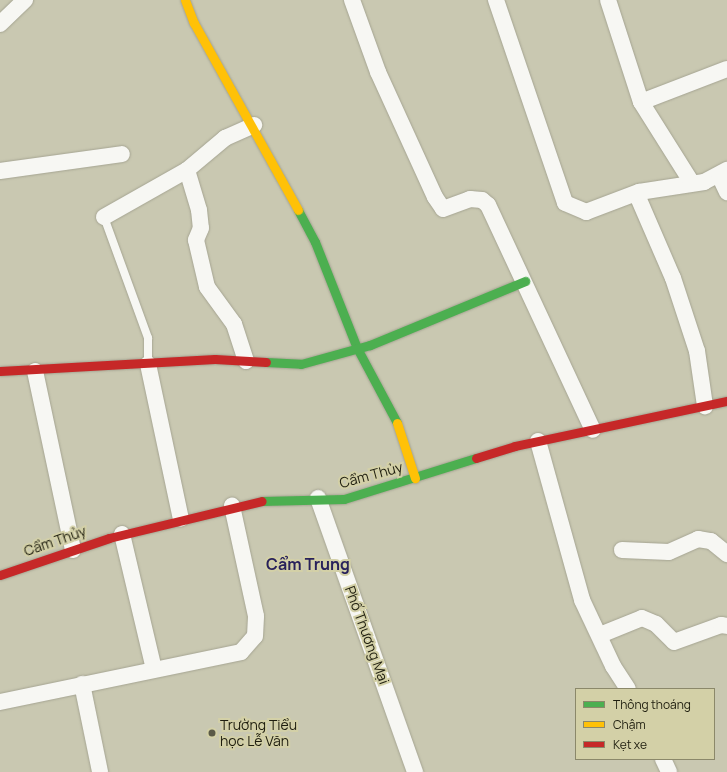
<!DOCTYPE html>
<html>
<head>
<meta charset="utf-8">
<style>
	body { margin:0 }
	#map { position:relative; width:727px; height:772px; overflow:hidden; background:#c9c8b1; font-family:Manrope,sans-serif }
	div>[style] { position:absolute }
	.roads { filter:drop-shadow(0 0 1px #a5a492) drop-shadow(0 0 1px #a5a492) }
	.lane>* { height:8px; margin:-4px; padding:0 4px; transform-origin:4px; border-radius:4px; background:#f7f7f3 }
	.street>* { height:16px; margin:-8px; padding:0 8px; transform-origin:8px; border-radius:8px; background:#f7f7f3 }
	.fast>* { height:9px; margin:-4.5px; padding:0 4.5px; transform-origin:4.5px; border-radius:4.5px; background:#4caf50 }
	.slow>* { height:9px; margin:-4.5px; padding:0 4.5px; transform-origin:4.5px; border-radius:4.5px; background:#ffc107 }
	.jam>* { height:9px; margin:-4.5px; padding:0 4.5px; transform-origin:4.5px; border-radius:4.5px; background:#c62828 }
	.dots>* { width:11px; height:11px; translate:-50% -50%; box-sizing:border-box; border:2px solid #d3d0a7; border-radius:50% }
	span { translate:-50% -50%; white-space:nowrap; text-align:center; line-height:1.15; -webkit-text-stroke:4px #d3d0a7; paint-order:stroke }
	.street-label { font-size:14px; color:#1e1d0e }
	.poi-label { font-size:14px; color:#1e1d0e }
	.left { translate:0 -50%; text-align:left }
	.quarter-label { font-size:16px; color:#28215b; font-weight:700 }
	.legend { position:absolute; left:575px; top:688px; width:140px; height:72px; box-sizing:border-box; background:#d3d0a7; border:1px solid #8b886a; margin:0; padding:5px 7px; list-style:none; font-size:12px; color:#1e1d0e }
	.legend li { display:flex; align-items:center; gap:8px; height:20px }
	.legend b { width:20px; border:1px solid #8b886a }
</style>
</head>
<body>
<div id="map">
	<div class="roads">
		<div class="lane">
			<i style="left:104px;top:217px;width:129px;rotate:70deg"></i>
			<i style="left:148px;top:338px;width:25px;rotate:90deg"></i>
		</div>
		<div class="street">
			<i style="left:352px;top:0;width:77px;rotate:70.1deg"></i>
			<i style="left:378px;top:72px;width:137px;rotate:65.5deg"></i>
			<i style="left:435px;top:197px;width:14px;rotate:56deg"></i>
			<i style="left:443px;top:209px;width:29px;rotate:-20deg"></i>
			<i style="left:470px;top:199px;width:12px;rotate:5deg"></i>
			<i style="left:482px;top:200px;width:8px;rotate:40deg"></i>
			<i style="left:488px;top:205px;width:248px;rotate:65deg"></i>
			<i style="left:496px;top:0;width:214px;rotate:71.2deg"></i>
			<i style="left:565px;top:203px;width:23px;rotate:23deg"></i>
			<i style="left:586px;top:212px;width:57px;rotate:-20.7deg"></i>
			<i style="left:639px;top:192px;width:66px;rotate:-8.7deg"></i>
			<i style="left:704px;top:182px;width:26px;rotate:-28deg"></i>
			<i style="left:608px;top:0;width:107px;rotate:72.1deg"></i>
			<i style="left:641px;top:102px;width:96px;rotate:57.8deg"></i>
			<i style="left:0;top:24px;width:35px;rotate:-44deg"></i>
			<i style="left:641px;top:102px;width:92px;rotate:-21deg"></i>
			<i style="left:187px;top:170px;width:42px;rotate:73.3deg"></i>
			<i style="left:199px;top:210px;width:18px;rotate:84deg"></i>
			<i style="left:201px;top:228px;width:13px;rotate:113deg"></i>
			<i style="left:196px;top:240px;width:48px;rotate:76.8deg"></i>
			<i style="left:207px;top:287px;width:46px;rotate:53.9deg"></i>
			<i style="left:234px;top:324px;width:39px;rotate:72deg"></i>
			<i style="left:0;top:171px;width:123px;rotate:-7.9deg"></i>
			<i style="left:719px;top:175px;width:19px;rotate:65deg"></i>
			<i style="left:637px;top:195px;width:90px;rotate:66.6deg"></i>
			<i style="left:673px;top:278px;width:77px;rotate:71.8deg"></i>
			<i style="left:697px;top:351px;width:56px;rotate:81.7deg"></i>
			<i style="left:104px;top:217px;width:95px;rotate:-29.5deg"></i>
			<i style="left:187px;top:170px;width:50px;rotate:-40.1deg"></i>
			<i style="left:225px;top:138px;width:32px;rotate:-24deg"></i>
			<i style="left:148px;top:364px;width:158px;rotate:78deg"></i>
			<i style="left:35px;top:371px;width:183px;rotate:78deg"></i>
			<i style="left:538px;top:441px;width:165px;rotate:74.5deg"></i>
			<i style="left:582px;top:600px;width:73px;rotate:64.8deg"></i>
			<i style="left:613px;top:666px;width:27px;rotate:57deg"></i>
			<i style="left:318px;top:498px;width:291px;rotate:70.5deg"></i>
			<i style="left:122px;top:534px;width:139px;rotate:76.7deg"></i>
			<i style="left:622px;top:550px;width:47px;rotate:2.4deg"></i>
			<i style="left:669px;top:552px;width:32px;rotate:-24deg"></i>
			<i style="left:698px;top:539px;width:13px;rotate:9deg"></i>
			<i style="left:711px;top:541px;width:21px;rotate:39deg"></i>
			<i style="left:600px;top:635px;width:45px;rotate:-22deg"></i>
			<i style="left:642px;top:618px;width:15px;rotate:23deg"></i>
			<i style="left:656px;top:624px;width:25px;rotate:45deg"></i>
			<i style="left:674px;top:642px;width:50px;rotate:-19.9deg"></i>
			<i style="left:721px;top:625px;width:6px;rotate:9deg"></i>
			<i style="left:82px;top:684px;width:90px;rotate:78.4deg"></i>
			<i style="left:0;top:702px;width:246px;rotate:-11.7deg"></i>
			<i style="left:241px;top:652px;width:21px;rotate:-49deg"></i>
			<i style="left:255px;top:636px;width:20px;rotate:-87deg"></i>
			<i style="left:256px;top:616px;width:113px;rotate:-102.3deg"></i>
			<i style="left:663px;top:759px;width:14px;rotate:65deg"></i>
		</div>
		<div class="fast">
			<i style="left:298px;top:210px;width:36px;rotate:62deg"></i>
			<i style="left:315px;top:242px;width:114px;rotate:68.4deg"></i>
			<i style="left:357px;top:348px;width:85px;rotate:61.9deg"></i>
			<i style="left:266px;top:362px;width:35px;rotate:3deg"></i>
			<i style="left:301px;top:364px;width:72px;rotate:-15.4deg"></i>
			<i style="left:370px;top:345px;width:168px;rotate:-22.4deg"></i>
			<i style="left:262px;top:501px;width:82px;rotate:-1.4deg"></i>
			<i style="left:344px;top:499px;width:138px;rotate:-17.3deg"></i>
		</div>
		<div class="slow">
			<i style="left:185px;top:0;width:25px;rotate:69deg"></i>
			<i style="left:194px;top:23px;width:214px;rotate:60.9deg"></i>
			<i style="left:397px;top:423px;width:58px;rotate:71.9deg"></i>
		</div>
		<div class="jam">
			<i style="left:0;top:371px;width:215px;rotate:-3.2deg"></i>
			<i style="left:215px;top:359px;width:51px;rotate:3.4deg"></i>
			<i style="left:476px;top:458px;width:41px;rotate:-17.1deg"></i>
			<i style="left:515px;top:446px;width:217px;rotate:-12deg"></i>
			<i style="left:0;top:575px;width:115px;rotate:-18.7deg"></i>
			<i style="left:109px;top:538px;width:157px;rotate:-13.6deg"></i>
		</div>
	</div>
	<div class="dots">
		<i style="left:212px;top:733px;background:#5a5947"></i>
	</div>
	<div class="street-label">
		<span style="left:371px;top:475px;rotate:-15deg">Cẩm Thủy</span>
		<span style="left:55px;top:541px;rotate:-19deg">Cẩm Thủy</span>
		<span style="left:367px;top:635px;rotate:70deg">Phố Thương Mại</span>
	</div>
	<div class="poi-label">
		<span class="left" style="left:220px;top:733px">Trường Tiểu<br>học Lễ Văn</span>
	</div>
	<div class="quarter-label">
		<span style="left:308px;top:564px">Cẩm Trung</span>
	</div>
	<ul class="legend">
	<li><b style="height:5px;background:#4caf50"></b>Thông thoáng</li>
	<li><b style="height:5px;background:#ffc107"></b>Chậm</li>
	<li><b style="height:5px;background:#c62828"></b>Kẹt xe</li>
	</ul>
</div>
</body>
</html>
